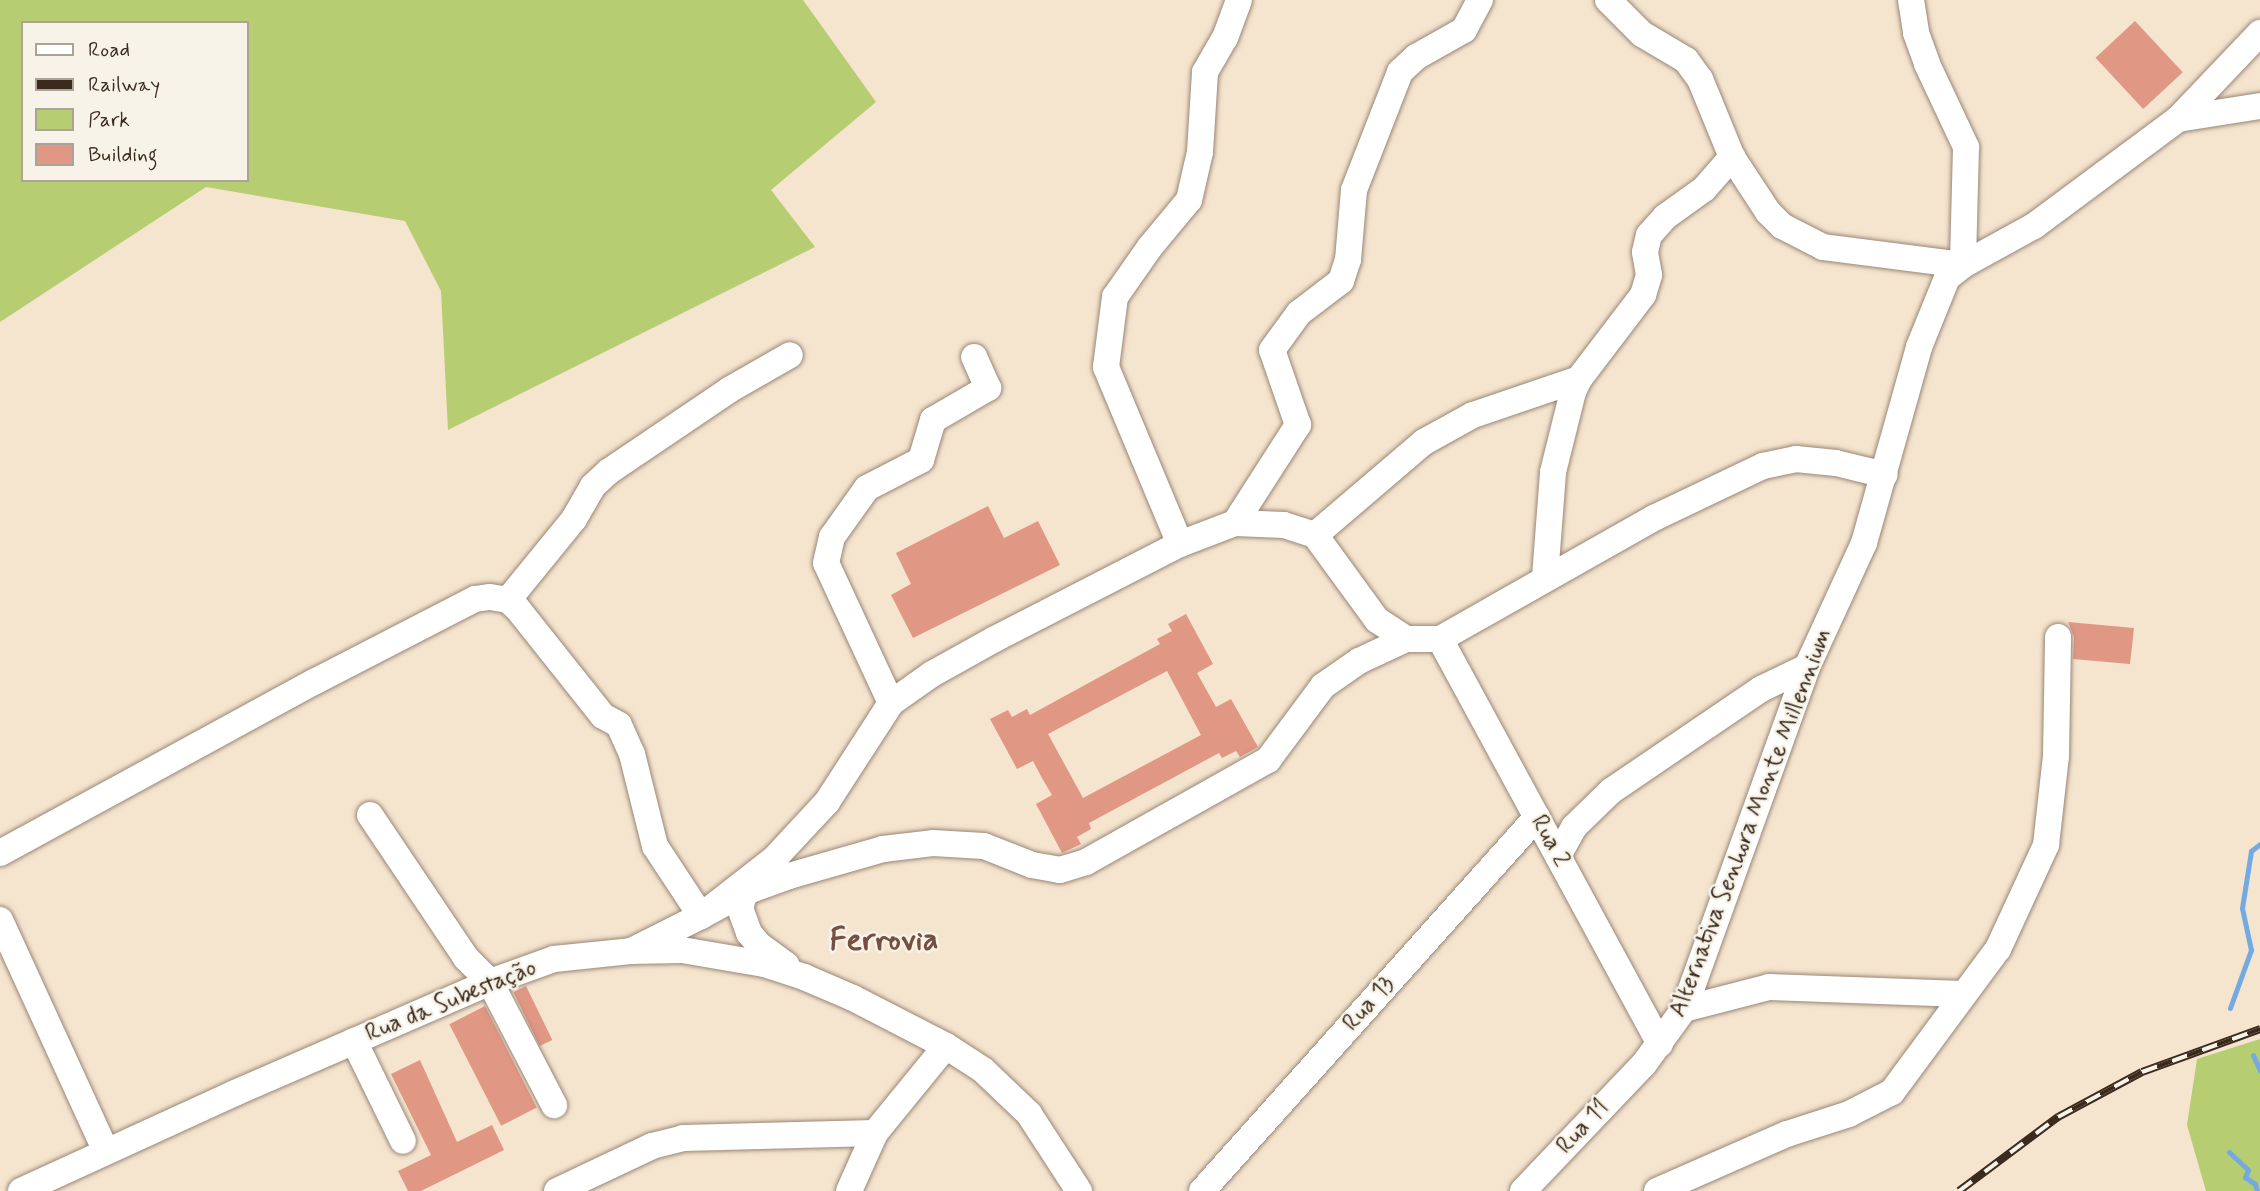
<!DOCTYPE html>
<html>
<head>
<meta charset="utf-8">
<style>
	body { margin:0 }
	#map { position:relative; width:2260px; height:1191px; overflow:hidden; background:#f5e4ce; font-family:Mynerve,sans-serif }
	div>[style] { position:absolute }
	.green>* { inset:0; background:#b6cd71 }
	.stream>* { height:5px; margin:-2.5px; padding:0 2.5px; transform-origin:2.5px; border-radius:2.5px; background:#73aae2 }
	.building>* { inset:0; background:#e09784; transform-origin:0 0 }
	.roads { filter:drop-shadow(0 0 2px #988776) drop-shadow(0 0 2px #988776) }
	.minor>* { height:26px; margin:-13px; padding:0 13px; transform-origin:13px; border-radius:13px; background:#fff }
	.rail>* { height:8px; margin-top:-4px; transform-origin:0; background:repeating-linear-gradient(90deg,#f7f3e8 0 16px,#3b2a1e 0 32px); box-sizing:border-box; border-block:2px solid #3b2a1e }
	span { translate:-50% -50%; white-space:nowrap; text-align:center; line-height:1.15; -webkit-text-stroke:5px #f7f3e8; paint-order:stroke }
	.street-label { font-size:24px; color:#3b2a1e }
	.district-label { font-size:32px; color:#755042; font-weight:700 }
	.legend { position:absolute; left:21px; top:21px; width:228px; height:161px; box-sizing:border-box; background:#f7f3e8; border:2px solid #aca397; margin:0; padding:9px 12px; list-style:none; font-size:21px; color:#3b2a1e }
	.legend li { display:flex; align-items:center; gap:14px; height:35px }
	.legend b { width:35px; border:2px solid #aca397 }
</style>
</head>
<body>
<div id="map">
	<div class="green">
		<i style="clip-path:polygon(evenodd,0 0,803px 0,876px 102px,771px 190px,815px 247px,448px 430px,441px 291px,405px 221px,206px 187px,0 322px,0 0,23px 23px,247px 23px,247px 180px,23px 180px,23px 23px)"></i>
		<i style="clip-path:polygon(2260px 1039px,2260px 1191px,2206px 1191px,2187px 1125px,2197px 1059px)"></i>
	</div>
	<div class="stream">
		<i style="left:2230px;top:1008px;width:62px;rotate:-70.1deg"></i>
		<i style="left:2251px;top:950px;width:43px;rotate:-102.1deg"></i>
		<i style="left:2242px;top:908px;width:58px;rotate:-81deg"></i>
		<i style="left:2251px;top:851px;width:11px;rotate:-38deg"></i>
		<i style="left:2253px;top:1055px;width:17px;rotate:66deg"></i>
		<i style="left:2229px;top:1152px;width:26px;rotate:43deg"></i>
		<i style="left:2248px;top:1170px;width:8px;rotate:113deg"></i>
		<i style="left:2245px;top:1177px;width:12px;rotate:35deg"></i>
		<i style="left:2255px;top:1184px;width:7px;rotate:74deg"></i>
	</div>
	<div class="building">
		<i style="left:2135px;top:21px;width:70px;height:54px;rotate:47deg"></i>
		<i style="clip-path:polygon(988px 506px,1004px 538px,1038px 521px,1060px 565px,913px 638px,891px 595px,911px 584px,896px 553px)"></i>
		<i style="clip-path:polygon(evenodd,1186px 614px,1213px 664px,1197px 673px,1216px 707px,1231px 699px,1258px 747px,1240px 757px,1236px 751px,1222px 758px,1219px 753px,1089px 823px,1091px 829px,1077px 837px,1081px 844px,1062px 853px,1036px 804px,1052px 795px,1042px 778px,1033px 761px,1017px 769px,990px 719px,1008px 710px,1012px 717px,1027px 709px,1030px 715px,1160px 644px,1157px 639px,1172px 631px,1168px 624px,1186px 614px,1167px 671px,1201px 735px,1083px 798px,1048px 734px,1167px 671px)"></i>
		<i style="clip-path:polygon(2068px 622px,2134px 628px,2130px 664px,2073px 659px,2074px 637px)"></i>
		<i style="left:526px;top:986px;width:60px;height:14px;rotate:64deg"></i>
		<i style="left:485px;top:1006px;width:114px;height:40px;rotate:63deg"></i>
		<i style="clip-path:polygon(420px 1060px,457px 1142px,492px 1125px,504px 1150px,421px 1191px,408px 1191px,398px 1171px,431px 1155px,391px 1074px)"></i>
	</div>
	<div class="roads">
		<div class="minor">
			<i style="left:1608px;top:0;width:48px;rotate:45deg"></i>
			<i style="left:1642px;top:34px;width:51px;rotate:30.6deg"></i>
			<i style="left:1686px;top:60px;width:24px;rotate:54deg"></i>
			<i style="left:1700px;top:79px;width:84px;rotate:67.7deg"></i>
			<i style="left:1732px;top:157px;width:66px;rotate:56.8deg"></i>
			<i style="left:1768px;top:212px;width:20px;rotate:45deg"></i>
			<i style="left:1782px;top:226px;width:46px;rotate:27.1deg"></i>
			<i style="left:1823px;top:247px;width:141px;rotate:7.3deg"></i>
			<i style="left:1911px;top:0;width:33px;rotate:81deg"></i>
			<i style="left:1916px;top:33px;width:33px;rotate:70deg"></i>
			<i style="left:1927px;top:64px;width:92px;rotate:64.8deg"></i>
			<i style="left:1966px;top:147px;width:118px;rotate:91.5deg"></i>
			<i style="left:2178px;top:119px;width:83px;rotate:-9deg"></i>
			<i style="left:1235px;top:523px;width:117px;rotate:-57.3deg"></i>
			<i style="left:1298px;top:425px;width:79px;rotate:-109.1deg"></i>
			<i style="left:1272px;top:350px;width:46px;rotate:-53.9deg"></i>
			<i style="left:1299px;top:313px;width:53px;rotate:-37.3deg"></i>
			<i style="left:1341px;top:281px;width:22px;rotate:-72deg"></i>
			<i style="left:1348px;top:260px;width:70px;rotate:-85.1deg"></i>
			<i style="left:1354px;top:190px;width:127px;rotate:-68.7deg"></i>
			<i style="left:1400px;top:72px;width:22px;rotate:-43deg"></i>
			<i style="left:1416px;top:57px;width:55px;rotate:-29.4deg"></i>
			<i style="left:1464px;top:30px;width:34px;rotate:-62deg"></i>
			<i style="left:1315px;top:535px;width:143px;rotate:-40.5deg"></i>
			<i style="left:1424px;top:442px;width:56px;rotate:-28.9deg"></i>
			<i style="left:1473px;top:415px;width:112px;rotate:-18.8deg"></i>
			<i style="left:1180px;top:544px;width:192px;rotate:-112.7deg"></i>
			<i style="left:1106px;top:367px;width:71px;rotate:-82.7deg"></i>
			<i style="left:1115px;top:297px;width:61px;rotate:-55deg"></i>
			<i style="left:1150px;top:247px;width:61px;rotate:-50.3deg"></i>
			<i style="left:1189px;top:200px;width:49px;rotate:-77.1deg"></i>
			<i style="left:1200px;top:152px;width:80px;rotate:-86.4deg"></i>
			<i style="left:1205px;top:72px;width:39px;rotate:-60deg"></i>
			<i style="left:1225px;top:38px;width:40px;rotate:-69.8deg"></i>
			<i style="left:1545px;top:577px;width:105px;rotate:-85.6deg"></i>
			<i style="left:1553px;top:472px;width:82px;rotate:-76deg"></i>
			<i style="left:1573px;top:392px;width:14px;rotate:-65deg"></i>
			<i style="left:1579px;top:379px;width:106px;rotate:-52.7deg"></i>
			<i style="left:1643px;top:295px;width:21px;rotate:-73deg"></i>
			<i style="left:1649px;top:275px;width:23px;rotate:-100deg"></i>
			<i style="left:1645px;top:252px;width:17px;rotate:-77deg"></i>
			<i style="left:1649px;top:235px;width:24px;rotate:-48deg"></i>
			<i style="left:1665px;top:217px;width:48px;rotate:-35.7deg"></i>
			<i style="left:1704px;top:189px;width:43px;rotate:-48.8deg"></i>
			<i style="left:508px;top:600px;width:104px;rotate:-50.8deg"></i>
			<i style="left:574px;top:519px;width:38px;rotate:-60deg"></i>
			<i style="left:593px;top:486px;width:21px;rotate:-43deg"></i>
			<i style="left:608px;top:472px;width:146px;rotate:-34.1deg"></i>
			<i style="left:729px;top:390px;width:70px;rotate:-29.8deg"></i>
			<i style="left:1440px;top:639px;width:461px;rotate:61.5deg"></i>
			<i style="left:891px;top:703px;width:154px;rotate:-114.9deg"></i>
			<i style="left:826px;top:563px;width:27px;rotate:-77deg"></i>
			<i style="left:832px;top:537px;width:60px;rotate:-54.5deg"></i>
			<i style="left:867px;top:488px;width:61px;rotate:-27.4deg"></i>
			<i style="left:921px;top:460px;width:42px;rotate:-73.3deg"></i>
			<i style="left:933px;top:420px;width:64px;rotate:-30.2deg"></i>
			<i style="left:988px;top:388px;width:34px;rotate:-114deg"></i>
			<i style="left:370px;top:815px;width:172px;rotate:56.1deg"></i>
			<i style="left:466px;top:958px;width:34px;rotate:45deg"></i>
			<i style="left:490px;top:982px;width:139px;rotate:62.5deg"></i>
			<i style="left:0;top:853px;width:358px;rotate:-28.6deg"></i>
			<i style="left:314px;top:682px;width:181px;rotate:-27.3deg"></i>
			<i style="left:475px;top:599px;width:15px;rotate:-8deg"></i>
			<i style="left:490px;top:597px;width:18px;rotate:9deg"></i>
			<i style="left:508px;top:600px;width:12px;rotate:42deg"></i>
			<i style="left:517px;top:608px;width:138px;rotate:51.5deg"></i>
			<i style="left:603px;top:716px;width:18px;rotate:29deg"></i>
			<i style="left:619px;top:725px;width:32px;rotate:66deg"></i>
			<i style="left:632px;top:754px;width:95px;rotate:76deg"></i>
			<i style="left:655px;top:846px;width:84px;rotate:56.7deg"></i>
			<i style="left:701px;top:916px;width:50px;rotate:-28.6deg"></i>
			<i style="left:745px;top:892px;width:47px;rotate:-20deg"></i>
			<i style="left:789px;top:876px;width:98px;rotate:-16deg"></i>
			<i style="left:883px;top:849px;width:50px;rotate:-6.8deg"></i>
			<i style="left:933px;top:843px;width:51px;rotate:3.4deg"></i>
			<i style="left:984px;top:846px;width:52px;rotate:21.6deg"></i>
			<i style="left:1032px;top:865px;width:28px;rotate:10deg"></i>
			<i style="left:1060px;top:870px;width:27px;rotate:-17deg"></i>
			<i style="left:1086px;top:862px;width:209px;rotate:-29.3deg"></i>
			<i style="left:1268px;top:760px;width:92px;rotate:-53.4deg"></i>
			<i style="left:1323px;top:686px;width:44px;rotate:-34.8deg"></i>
			<i style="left:1359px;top:661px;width:52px;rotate:-25.1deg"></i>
			<i style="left:1558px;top:856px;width:33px;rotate:-61deg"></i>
			<i style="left:1574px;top:827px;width:52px;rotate:-44.2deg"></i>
			<i style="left:1611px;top:791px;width:181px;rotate:-34.2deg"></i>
			<i style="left:1761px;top:689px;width:51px;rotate:-25.6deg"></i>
			<i style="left:745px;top:892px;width:17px;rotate:107deg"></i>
			<i style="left:740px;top:908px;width:27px;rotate:70deg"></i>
			<i style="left:749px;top:933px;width:16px;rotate:50deg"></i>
			<i style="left:759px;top:945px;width:34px;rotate:36deg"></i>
			<i style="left:0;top:920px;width:254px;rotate:65.4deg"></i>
			<i style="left:631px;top:951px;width:78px;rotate:-26.6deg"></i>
			<i style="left:701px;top:916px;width:93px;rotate:-38deg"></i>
			<i style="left:774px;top:859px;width:78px;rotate:-47.1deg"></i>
			<i style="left:827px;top:802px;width:118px;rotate:-57.1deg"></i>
			<i style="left:891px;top:703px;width:50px;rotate:-35.3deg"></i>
			<i style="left:932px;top:674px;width:70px;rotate:-29.1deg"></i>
			<i style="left:993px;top:640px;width:210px;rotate:-27.2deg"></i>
			<i style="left:1180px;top:544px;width:59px;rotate:-20.9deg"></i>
			<i style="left:1235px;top:523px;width:49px;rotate:2.3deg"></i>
			<i style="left:1284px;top:525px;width:33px;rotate:18deg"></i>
			<i style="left:1315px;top:535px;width:105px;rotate:53.9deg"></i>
			<i style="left:1377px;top:620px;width:35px;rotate:33deg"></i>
			<i style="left:1406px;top:639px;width:34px"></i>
			<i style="left:1440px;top:639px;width:248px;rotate:-29.5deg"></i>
			<i style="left:1656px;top:517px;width:119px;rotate:-25.5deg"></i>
			<i style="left:1763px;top:466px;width:34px;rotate:-12deg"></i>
			<i style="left:1796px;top:459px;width:40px;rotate:5.7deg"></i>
			<i style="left:1836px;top:463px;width:50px;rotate:13.8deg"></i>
			<i style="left:1684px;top:1009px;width:88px;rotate:-14.5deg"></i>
			<i style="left:1769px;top:987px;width:194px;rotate:2.1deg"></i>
			<i style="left:354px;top:1041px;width:111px;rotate:63.9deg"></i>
			<i style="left:21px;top:1191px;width:235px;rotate:-24.6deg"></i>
			<i style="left:235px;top:1093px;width:278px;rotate:-23.5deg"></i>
			<i style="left:490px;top:982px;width:68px;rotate:-19.8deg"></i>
			<i style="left:554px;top:959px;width:77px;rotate:-5.9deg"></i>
			<i style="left:631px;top:951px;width:51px;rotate:-1.1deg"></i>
			<i style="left:682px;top:950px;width:83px;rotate:9.7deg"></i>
			<i style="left:764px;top:964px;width:42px;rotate:18deg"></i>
			<i style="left:804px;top:977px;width:53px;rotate:23.2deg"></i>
			<i style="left:853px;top:998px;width:105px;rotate:27.3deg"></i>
			<i style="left:946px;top:1046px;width:44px;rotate:33deg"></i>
			<i style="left:983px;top:1070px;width:64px;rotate:43.7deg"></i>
			<i style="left:1029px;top:1114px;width:92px;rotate:57deg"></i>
			<i style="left:557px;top:1191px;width:105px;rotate:-25.3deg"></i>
			<i style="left:652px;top:1146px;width:32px;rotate:-14deg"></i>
			<i style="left:683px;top:1138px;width:192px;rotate:-1.5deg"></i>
			<i style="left:849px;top:1191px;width:64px;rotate:-65.9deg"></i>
			<i style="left:875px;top:1133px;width:112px;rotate:-50.8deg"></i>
			<i style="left:1202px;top:1191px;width:502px;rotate:-48.15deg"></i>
			<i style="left:1523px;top:1191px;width:175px;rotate:-46.4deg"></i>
			<i style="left:1644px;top:1064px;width:68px;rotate:-54deg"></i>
			<i style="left:1684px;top:1009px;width:363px;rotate:-70.2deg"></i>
			<i style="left:1807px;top:667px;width:136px;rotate:-65.3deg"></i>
			<i style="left:1864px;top:543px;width:204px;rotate:-74.3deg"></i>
			<i style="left:1919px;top:347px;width:74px;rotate:-67.9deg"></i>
			<i style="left:1947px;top:278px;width:21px;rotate:-39deg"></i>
			<i style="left:1963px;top:265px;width:81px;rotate:-28.8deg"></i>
			<i style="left:2034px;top:226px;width:179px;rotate:-36.6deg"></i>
			<i style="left:2178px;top:119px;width:119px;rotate:-46.4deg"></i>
			<i style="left:1657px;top:1191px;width:142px;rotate:-23.7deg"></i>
			<i style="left:1787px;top:1134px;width:65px;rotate:-17.9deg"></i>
			<i style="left:1849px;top:1114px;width:48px;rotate:-27.1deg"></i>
			<i style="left:1892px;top:1092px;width:178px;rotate:-53.5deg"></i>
			<i style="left:1998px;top:949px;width:115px;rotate:-65.2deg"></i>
			<i style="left:2046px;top:845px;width:90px;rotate:-83.6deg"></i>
			<i style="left:2056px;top:756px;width:119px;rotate:-89deg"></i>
		</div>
	</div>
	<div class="rail">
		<i style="left:1959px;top:1191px;width:124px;rotate:-36.8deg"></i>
		<i style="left:2058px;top:1117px;width:95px;rotate:-28.2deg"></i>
		<i style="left:2142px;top:1072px;width:126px;rotate:-20deg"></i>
	</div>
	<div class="street-label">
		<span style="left:1751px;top:823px;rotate:-69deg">Alternativa Senhora Monte Millennium</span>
		<span style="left:1550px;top:841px;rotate:61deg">Rua 2</span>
		<span style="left:451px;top:1001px;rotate:-22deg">Rua da Subestação</span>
		<span style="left:1369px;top:1004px;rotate:-48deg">Rua 13</span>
		<span style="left:1583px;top:1127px;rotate:-47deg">Rua 11</span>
	</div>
	<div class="district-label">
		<span style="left:884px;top:940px">Ferrovia</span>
	</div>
	<ul class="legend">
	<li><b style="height:9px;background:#fff"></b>Road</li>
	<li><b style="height:9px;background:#3b2a1e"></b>Railway</li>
	<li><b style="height:19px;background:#b6cd71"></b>Park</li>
	<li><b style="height:19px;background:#e09784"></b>Building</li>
	</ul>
</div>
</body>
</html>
